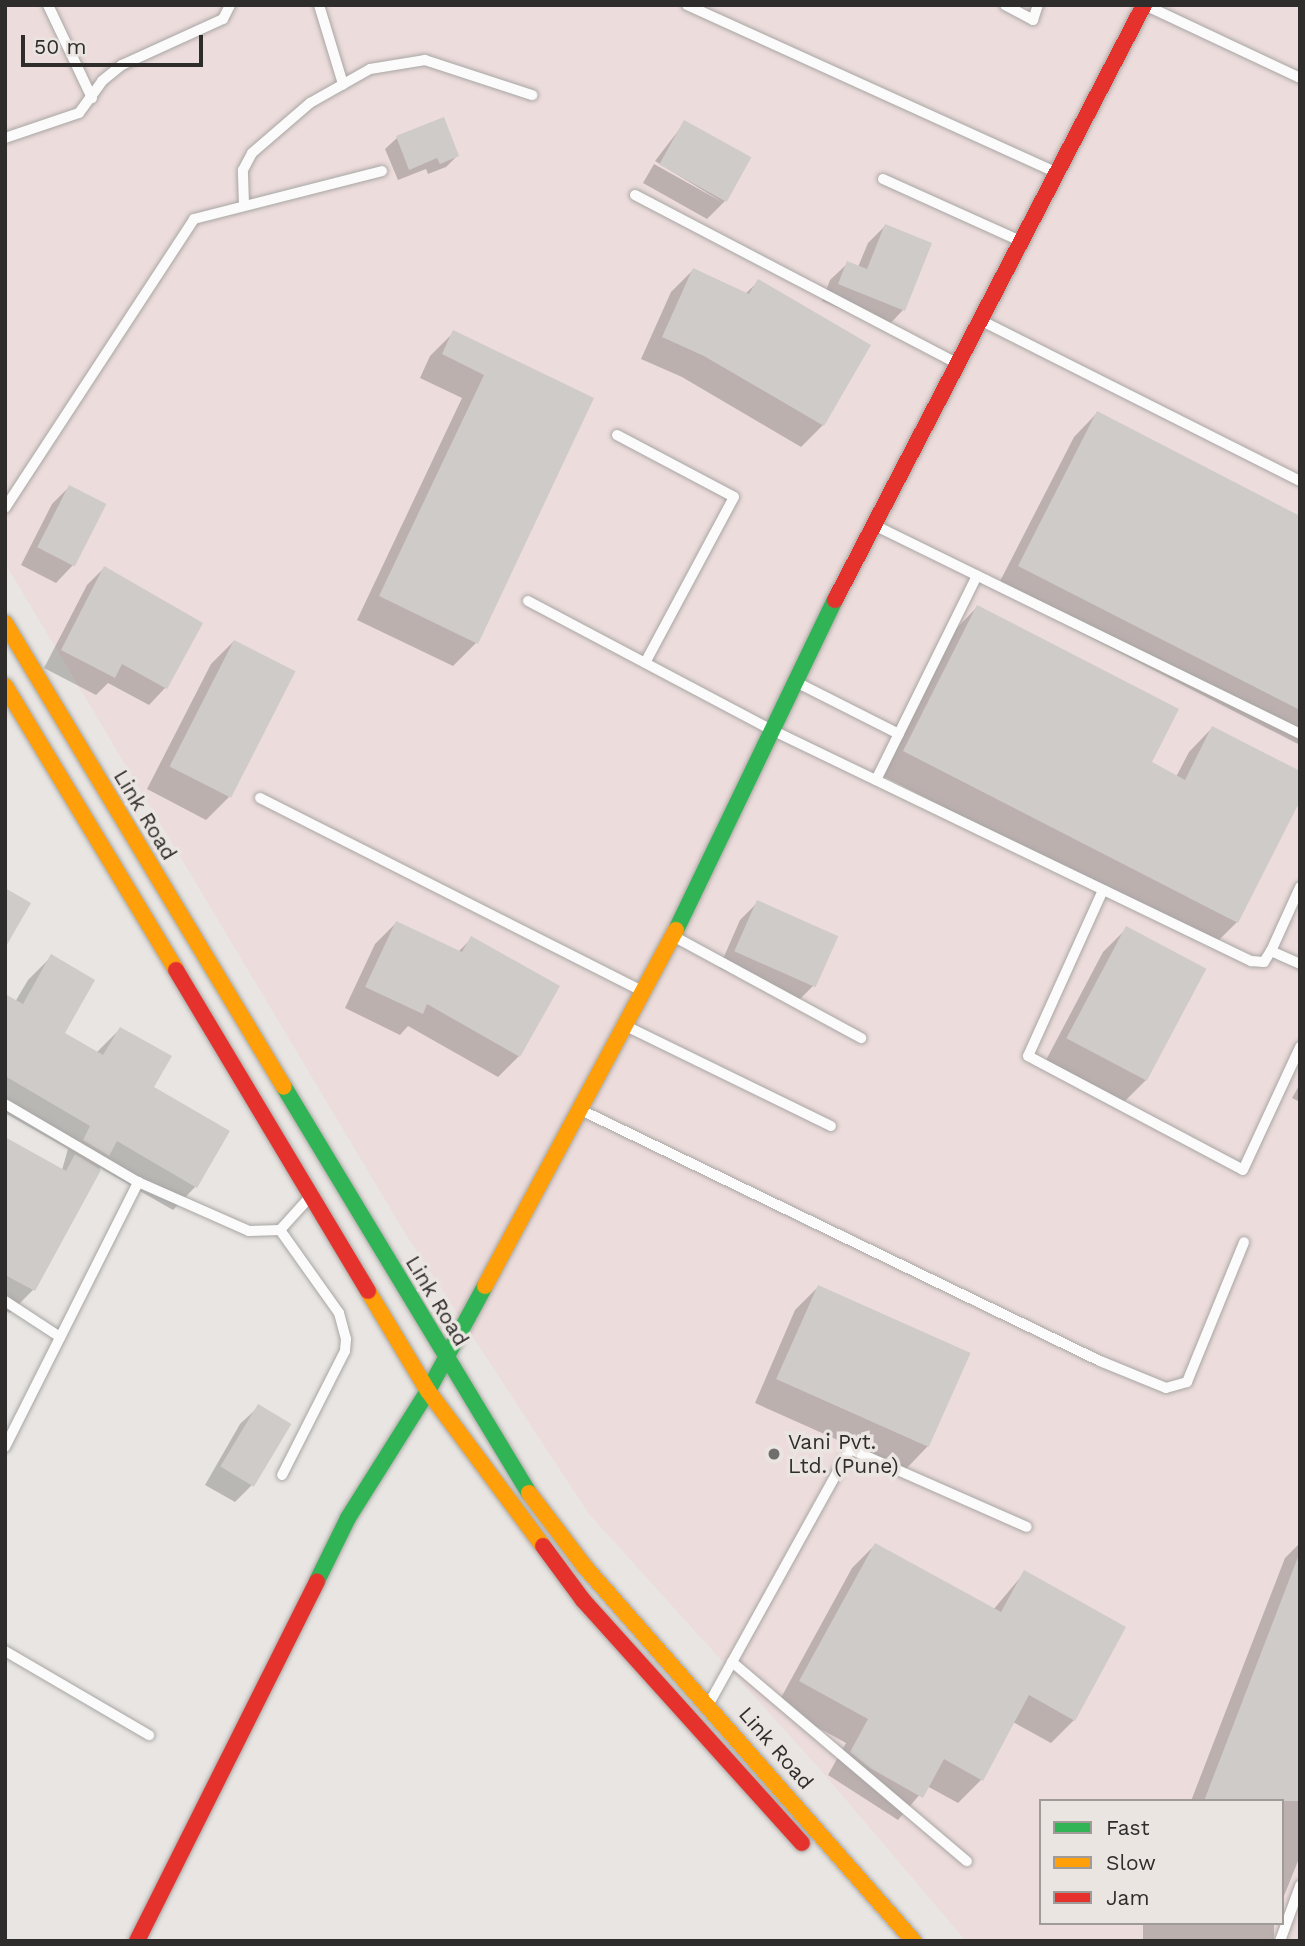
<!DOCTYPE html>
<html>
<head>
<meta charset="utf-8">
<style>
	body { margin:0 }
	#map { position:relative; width:1305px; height:1946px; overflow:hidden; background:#e8e5e2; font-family:"Work Sans",sans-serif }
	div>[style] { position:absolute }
	.industrial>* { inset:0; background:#ecdcdb }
	.shadow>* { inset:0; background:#0003; transform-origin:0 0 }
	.building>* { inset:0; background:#cecbc9; transform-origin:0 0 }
	.roads { filter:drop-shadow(0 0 2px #a8a6a4) drop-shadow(0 0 2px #a8a6a4) }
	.lane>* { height:10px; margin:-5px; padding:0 5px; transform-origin:5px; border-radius:5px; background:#fcfbfb }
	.fast>* { height:16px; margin:-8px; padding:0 8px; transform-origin:8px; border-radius:8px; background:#30b455 }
	.slow>* { height:16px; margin:-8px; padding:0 8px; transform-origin:8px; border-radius:8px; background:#ff9f0a }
	.jam>* { height:16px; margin:-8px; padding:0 8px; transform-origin:8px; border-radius:8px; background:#e5322d }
	.dots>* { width:19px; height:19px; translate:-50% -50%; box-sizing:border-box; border:4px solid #eae5e0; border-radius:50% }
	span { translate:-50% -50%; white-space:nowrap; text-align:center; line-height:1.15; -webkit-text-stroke:7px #eae5e0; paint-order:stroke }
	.street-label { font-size:21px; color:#2f2d2c }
	.poi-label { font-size:21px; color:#2f2d2c }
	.left { translate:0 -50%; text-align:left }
	.frame { position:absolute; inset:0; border:7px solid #2f2d2c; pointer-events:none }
	.legend { position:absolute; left:1039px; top:1799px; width:245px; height:126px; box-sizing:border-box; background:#eae5e0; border:2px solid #9f9b98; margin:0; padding:9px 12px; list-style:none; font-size:21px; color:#2f2d2c }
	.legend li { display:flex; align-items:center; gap:14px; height:35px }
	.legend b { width:35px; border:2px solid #9f9b98 }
	.scale { position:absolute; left:21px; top:35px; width:182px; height:32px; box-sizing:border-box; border:4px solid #2f2d2c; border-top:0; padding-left:9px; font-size:21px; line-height:24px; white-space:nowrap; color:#2f2d2c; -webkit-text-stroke:5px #eae5e0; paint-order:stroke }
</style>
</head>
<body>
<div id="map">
	<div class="industrial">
		<i style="clip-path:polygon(evenodd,5px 5px,1300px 5px,1300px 1941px,966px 1941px,819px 1768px,589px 1514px,408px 1238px,5px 563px,5px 5px,1041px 1801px,1282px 1801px,1282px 1923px,1041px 1923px,1041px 1801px)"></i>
	</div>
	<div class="shadow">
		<i style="clip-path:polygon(685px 122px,725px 201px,707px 219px,643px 183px,654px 164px,722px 202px,655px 161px)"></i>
		<i style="clip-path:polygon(397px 138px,457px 156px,446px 167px,428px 174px,426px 169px,398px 180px,385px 149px)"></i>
		<i style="clip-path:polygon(885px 226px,903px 310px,886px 328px,822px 301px,830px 280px,848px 263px,858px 267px,868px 243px)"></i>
		<i style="clip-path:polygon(693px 270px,745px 294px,759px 281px,823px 425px,801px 447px,682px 377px,641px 359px,671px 292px)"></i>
		<i style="clip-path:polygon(454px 332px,592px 399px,476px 643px,453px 666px,357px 620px,462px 398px,420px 378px,430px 356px)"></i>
		<i style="clip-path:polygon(1097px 413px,1300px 518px,1300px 745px,996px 589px,1074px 437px)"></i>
		<i style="clip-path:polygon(69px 487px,104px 505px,73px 565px,56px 583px,21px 565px,52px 504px)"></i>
		<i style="clip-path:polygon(104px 568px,166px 687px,149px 705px,108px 683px,96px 695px,44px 668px,87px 585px)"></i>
		<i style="clip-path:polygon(977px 607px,1150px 763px,1176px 777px,1189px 752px,1212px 728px,1237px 922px,1214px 945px,881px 775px,954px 631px)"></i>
		<i style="clip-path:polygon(234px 641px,229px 797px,206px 820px,147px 789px,211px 664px)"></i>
		<i style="clip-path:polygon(758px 902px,814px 985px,796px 1003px,719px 968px,740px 920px)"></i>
		<i style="clip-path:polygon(396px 923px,458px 952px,472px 938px,519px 1056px,498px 1077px,408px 1026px,400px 1035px,345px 1008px,375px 944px)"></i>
		<i style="clip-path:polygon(1126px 929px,1146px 1080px,1123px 1103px,1045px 1062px,1103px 952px)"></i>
		<i style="clip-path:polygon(51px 957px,62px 1033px,96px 1053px,120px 1029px,196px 1186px,173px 1210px,100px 1168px,33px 1290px,10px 1313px,5px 1311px,5px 1139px,62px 1170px,68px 1149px,5px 1113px,5px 996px,15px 1002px,28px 980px)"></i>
		<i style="clip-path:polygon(1300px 1084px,1300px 1102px,1292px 1098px)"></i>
		<i style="clip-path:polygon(818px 1287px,928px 1446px,905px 1470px,755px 1403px,795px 1310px)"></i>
		<i style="clip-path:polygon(258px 1407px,252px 1485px,235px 1502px,205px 1485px,240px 1424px)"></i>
		<i style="clip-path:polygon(1300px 1543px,1300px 1856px,1282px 1901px,1282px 1801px,1191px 1801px,1285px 1558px)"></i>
		<i style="clip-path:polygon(875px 1545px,993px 1610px,1024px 1573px,1074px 1720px,1051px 1743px,1013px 1722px,981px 1780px,958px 1803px,927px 1786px,898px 1820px,828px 1775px,846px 1743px,777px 1705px,852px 1568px)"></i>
		<i style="left:1143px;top:1923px;width:131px;height:19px"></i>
	</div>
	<div class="building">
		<i style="clip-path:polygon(444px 117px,459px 156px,440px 164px,437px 158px,409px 170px,396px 136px)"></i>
		<i style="left:684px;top:120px;width:77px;height:51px;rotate:29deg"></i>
		<i style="clip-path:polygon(885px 224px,932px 243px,905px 311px,838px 284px,847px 261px,867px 269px)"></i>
		<i style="clip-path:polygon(693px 268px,749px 294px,758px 279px,871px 345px,824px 426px,704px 356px,662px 337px)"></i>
		<i style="clip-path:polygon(453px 330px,594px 398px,478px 644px,379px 596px,484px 375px,442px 354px)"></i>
		<i style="clip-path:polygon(1097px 411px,1300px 516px,1300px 710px,1018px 566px)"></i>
		<i style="left:69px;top:485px;width:42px;height:70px;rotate:27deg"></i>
		<i style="clip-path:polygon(104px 566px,203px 623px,167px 689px,122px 664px,115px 678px,61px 650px)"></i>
		<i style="clip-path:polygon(977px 605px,1179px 709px,1152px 762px,1185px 780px,1212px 726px,1300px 771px,1300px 801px,1238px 923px,903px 751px)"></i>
		<i style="left:234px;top:640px;width:69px;height:142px;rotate:27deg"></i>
		<i style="clip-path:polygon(5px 888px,31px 903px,5px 948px)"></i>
		<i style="left:757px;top:900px;width:89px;height:56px;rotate:24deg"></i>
		<i style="clip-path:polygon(396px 921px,462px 952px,471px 936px,560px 986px,520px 1057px,427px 1004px,423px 1014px,365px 987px)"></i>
		<i style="left:1126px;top:926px;width:91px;height:127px;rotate:28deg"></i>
		<i style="clip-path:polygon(51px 954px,95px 980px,65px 1033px,103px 1055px,120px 1027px,172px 1056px,154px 1087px,230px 1131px,197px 1188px,117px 1141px,109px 1156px,83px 1140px,90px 1126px,5px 1076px,5px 994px,23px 1004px)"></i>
		<i style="clip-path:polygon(5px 1137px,66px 1171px,75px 1154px,101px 1170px,35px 1291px,5px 1275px)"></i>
		<i style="left:818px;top:1285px;width:167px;height:103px;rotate:24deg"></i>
		<i style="left:258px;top:1404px;width:39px;height:73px;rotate:31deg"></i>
		<i style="clip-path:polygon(875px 1543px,1001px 1612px,1024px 1570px,1126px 1627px,1075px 1721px,1029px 1695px,983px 1781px,944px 1759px,923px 1798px,870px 1768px,850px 1752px,868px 1719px,799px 1681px)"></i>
		<i style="clip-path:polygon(1298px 1557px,1300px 1801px,1204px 1801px)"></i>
	</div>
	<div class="roads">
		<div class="lane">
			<i style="left:48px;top:5px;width:103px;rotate:64.7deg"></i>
			<i style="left:319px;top:5px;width:83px;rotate:73.1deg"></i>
			<i style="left:687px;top:5px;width:404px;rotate:24.4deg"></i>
			<i style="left:1005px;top:5px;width:32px;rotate:28deg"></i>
			<i style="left:1033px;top:20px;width:16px;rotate:-72deg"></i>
			<i style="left:1147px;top:6px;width:169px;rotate:25.2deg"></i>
			<i style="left:5px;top:138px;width:78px;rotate:-18.7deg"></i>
			<i style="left:79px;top:113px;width:39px;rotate:-54deg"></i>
			<i style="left:102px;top:81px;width:26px;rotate:-39deg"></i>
			<i style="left:122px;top:65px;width:111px;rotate:-24.5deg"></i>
			<i style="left:223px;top:19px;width:16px;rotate:-63deg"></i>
			<i style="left:883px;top:179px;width:148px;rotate:24.3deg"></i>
			<i style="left:635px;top:195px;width:361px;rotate:27.6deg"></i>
			<i style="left:244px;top:204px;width:34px;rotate:-92deg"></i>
			<i style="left:243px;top:170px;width:19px;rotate:-62deg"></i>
			<i style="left:252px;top:153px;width:77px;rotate:-40.8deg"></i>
			<i style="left:310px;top:103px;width:69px;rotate:-29.5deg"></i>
			<i style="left:370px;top:69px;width:56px;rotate:-9.3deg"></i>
			<i style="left:425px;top:60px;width:113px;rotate:18.1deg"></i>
			<i style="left:982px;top:321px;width:356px;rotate:26.7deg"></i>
			<i style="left:617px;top:435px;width:132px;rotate:27.9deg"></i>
			<i style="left:734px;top:497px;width:188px;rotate:118.2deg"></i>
			<i style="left:5px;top:508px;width:345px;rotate:-56.8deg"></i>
			<i style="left:194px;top:219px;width:194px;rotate:-14.3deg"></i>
			<i style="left:878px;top:527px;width:470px;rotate:26.1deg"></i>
			<i style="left:528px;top:601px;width:278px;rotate:27.9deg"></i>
			<i style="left:774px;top:731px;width:530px;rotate:25.74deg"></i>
			<i style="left:1251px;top:961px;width:13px;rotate:4deg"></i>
			<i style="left:1264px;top:962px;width:13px;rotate:-58deg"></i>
			<i style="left:1271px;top:951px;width:70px;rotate:-65.6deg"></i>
			<i style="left:798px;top:683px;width:113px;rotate:26.8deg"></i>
			<i style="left:876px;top:780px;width:228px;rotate:-63.7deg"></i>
			<i style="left:260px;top:798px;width:428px;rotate:26.8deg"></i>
			<i style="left:1103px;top:890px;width:182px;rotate:114.3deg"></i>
			<i style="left:1028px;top:1056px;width:243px;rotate:27.9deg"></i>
			<i style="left:1243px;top:1170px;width:136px;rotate:-65.1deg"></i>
			<i style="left:675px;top:937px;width:212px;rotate:28.5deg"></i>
			<i style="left:1271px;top:951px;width:32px;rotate:24deg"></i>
			<i style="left:626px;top:1026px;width:228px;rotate:26deg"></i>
			<i style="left:5px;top:1104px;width:154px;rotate:30.4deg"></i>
			<i style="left:138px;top:1182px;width:121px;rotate:23.8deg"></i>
			<i style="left:249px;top:1231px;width:31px;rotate:-2deg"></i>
			<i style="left:280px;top:1230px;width:43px;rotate:-47.8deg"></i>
			<i style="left:583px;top:1111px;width:574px;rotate:25.81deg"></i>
			<i style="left:1100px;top:1361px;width:71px;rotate:22.2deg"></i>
			<i style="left:1166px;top:1388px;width:22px;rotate:-16deg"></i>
			<i style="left:1187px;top:1382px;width:151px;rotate:-67.8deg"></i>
			<i style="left:280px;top:1230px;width:102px;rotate:54.6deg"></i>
			<i style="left:339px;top:1313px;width:27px;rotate:75deg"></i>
			<i style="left:346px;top:1339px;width:12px;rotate:95deg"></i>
			<i style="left:345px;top:1351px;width:139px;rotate:116.9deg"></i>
			<i style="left:5px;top:1301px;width:66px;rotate:33.2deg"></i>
			<i style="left:5px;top:1447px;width:297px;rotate:-63.3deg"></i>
			<i style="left:5px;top:1651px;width:167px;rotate:30.3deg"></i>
			<i style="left:732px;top:1662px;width:308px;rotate:40.3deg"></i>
			<i style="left:711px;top:1700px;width:287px;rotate:-61deg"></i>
			<i style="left:850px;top:1449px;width:193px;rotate:23.8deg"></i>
			<i style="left:1280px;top:1941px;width:59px;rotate:-70deg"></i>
		</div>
		<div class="fast">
			<i style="left:676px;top:930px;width:366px;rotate:-64.3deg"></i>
			<i style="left:284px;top:1087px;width:474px;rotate:58.9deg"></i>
			<i style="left:317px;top:1581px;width:70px;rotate:-63.8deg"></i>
			<i style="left:348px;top:1518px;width:150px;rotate:-57.8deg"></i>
			<i style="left:428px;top:1391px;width:119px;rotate:-61.5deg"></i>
		</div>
		<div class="slow">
			<i style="left:5px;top:623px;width:541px;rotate:58.98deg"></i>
			<i style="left:5px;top:686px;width:332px;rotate:58.9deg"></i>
			<i style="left:485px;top:1286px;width:404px;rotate:-61.8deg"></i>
			<i style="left:368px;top:1291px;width:117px;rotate:59deg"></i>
			<i style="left:428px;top:1391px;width:193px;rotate:53.4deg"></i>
			<i style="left:529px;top:1493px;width:93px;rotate:52.9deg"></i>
			<i style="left:585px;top:1567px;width:498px;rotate:48.7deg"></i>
		</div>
		<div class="jam">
			<i style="left:835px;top:600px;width:670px;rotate:-62.56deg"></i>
			<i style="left:176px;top:970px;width:374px;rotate:59.1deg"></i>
			<i style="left:543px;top:1546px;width:67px;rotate:53.5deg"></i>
			<i style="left:583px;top:1600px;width:327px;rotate:48deg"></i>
			<i style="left:137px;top:1941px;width:402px;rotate:-63.4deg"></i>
		</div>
	</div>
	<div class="dots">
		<i style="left:774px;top:1454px;background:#706d6c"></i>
	</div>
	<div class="street-label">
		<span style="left:145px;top:815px;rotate:59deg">Link Road</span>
		<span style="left:437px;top:1301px;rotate:59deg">Link Road</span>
		<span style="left:776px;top:1748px;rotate:49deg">Link Road</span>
	</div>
	<div class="poi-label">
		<span class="left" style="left:788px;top:1454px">Vani Pvt.<br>Ltd. (Pune)</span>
	</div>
	<div class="frame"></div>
	<ul class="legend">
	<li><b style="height:9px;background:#30b455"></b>Fast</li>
	<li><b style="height:9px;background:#ff9f0a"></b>Slow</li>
	<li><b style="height:9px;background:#e5322d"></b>Jam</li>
	</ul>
	<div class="scale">50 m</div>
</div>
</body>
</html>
